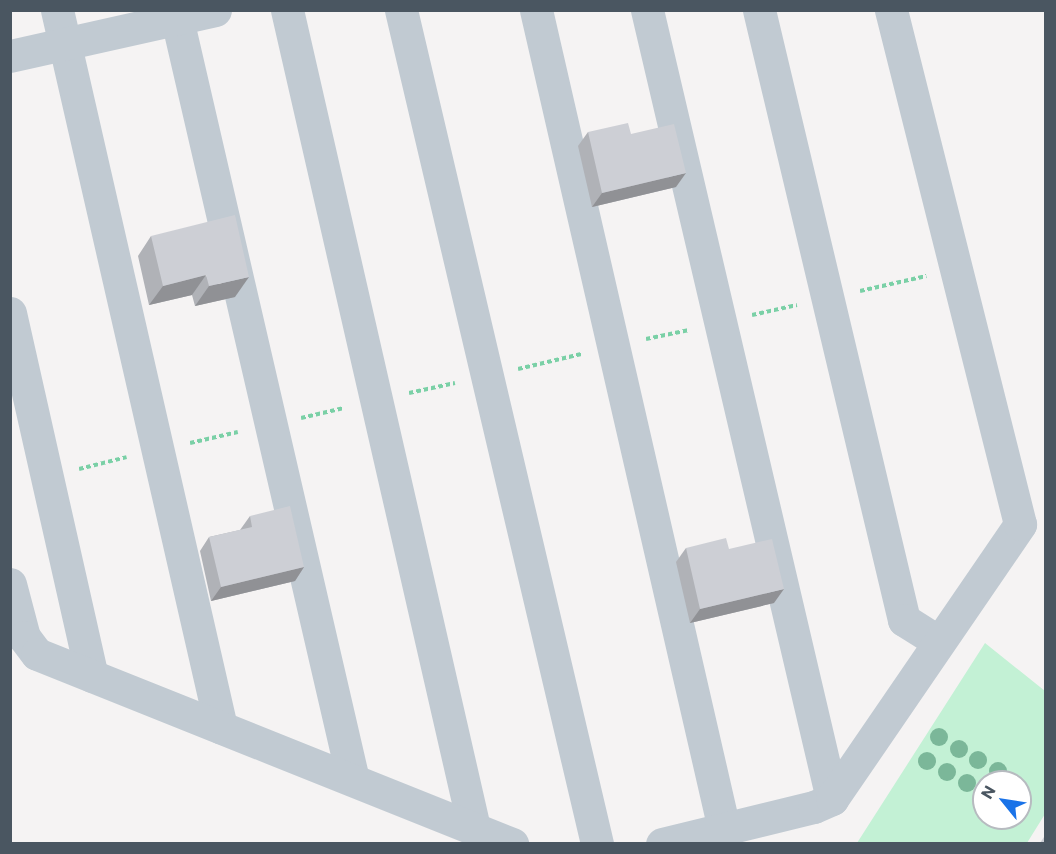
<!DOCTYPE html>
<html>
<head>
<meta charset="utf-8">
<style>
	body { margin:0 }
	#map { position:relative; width:1056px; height:854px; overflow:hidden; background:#f5f3f3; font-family:Commissioner,sans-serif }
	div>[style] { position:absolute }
	.green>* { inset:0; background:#c3f1d5 }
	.path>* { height:4px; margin-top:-2px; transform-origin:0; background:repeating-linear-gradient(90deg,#7ad0a6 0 4.5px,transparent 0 7.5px) }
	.minor>* { height:33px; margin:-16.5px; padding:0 16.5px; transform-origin:16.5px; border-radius:16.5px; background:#c1cad2 }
	.trees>* { width:18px; height:18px; margin:-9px; border-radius:50%; background:#7bb799 }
	.wall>* { inset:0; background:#b0b2b7 }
	.shaded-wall>* { inset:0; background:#909195 }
	.building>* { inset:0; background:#cdcfd5 }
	span { translate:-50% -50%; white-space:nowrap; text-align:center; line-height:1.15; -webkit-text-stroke:4.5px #fff; paint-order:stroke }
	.frame { position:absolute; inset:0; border:12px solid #4a5661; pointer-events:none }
	.north { position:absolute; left:972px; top:770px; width:60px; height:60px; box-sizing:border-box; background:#fff; border:2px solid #b7bbc0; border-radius:50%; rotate:300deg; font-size:16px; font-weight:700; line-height:24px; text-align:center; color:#4a5661 }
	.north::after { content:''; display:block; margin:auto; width:21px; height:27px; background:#1a73e8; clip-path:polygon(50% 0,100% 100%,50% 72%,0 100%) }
</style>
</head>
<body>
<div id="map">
	<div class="green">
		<i style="clip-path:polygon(evenodd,985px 643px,1045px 691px,1045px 814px,1027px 843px,857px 843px,985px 643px,984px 782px,1020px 782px,1020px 818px,984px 818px,984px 782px)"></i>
	</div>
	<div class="path">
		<i style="left:860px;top:291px;width:68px;rotate:-12.8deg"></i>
		<i style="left:752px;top:315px;width:46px;rotate:-12.5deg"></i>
		<i style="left:646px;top:339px;width:44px;rotate:-11.8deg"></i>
		<i style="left:518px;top:369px;width:65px;rotate:-13.4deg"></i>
		<i style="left:409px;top:393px;width:47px;rotate:-12.3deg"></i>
		<i style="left:301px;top:418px;width:44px;rotate:-13.1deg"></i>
		<i style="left:190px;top:443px;width:49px;rotate:-12.9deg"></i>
		<i style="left:79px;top:469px;width:49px;rotate:-14deg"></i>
	</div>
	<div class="minor">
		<i style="left:57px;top:10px;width:736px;rotate:77.12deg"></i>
		<i style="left:175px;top:10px;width:790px;rotate:76.98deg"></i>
		<i style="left:287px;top:10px;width:839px;rotate:77.12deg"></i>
		<i style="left:401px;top:10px;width:857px;rotate:76.77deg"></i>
		<i style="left:536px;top:10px;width:840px;rotate:77.07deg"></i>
		<i style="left:647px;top:10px;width:810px;rotate:76.8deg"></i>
		<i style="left:759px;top:10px;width:627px;rotate:76.63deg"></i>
		<i style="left:904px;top:620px;width:41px;rotate:32.2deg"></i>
		<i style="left:10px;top:56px;width:210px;rotate:-12.6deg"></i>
		<i style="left:10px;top:313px;width:372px;rotate:77.3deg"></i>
		<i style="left:10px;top:584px;width:55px;rotate:75.2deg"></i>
		<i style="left:24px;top:637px;width:21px;rotate:53deg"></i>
		<i style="left:37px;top:654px;width:512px;rotate:21.8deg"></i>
		<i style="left:662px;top:844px;width:156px;rotate:-13.7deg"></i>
		<i style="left:814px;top:807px;width:20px;rotate:-24deg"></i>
		<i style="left:832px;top:799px;width:333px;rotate:-55.6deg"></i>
		<i style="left:1020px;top:524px;width:530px;rotate:-104.09deg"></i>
	</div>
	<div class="trees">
		<i style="left:939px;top:737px"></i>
		<i style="left:959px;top:749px"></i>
		<i style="left:978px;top:760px"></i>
		<i style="left:927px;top:761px"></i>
		<i style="left:998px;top:771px"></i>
		<i style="left:947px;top:772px"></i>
		<i style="left:967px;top:783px"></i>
	</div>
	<div class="wall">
		<i style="clip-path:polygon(588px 132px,631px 134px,676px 187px,592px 207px,578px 146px)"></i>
		<i style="clip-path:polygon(151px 236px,235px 297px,195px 306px,192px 295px,149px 305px,138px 256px)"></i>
		<i style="clip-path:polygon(250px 516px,304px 567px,295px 581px,211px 601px,200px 551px,209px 537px,240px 530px)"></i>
		<i style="clip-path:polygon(686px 548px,729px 549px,774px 603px,690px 623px,676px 562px)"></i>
	</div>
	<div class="shaded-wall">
		<i style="clip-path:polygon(686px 173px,676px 187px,592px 207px,602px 193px)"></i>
		<i style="clip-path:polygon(206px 275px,192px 295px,149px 305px,163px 286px)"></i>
		<i style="clip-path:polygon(249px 277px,235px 297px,195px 306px,209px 286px)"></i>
		<i style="clip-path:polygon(304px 567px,295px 581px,211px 601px,221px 587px)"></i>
		<i style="clip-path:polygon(784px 589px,774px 603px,690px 623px,700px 609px)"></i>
	</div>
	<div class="building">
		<i style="clip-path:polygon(628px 123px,631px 134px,674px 124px,686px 173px,602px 193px,588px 132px)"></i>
		<i style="clip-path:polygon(235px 215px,249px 277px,209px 286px,206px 275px,163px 286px,151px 236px)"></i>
		<i style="clip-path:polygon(290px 506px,304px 567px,221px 587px,209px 537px,252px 527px,250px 516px)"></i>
		<i style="clip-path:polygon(726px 538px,729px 549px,772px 539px,784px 589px,700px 609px,686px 548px)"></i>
		<i style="clip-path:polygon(1046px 834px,1046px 843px,1040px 843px)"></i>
	</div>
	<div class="frame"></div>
	<div class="north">N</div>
</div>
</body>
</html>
